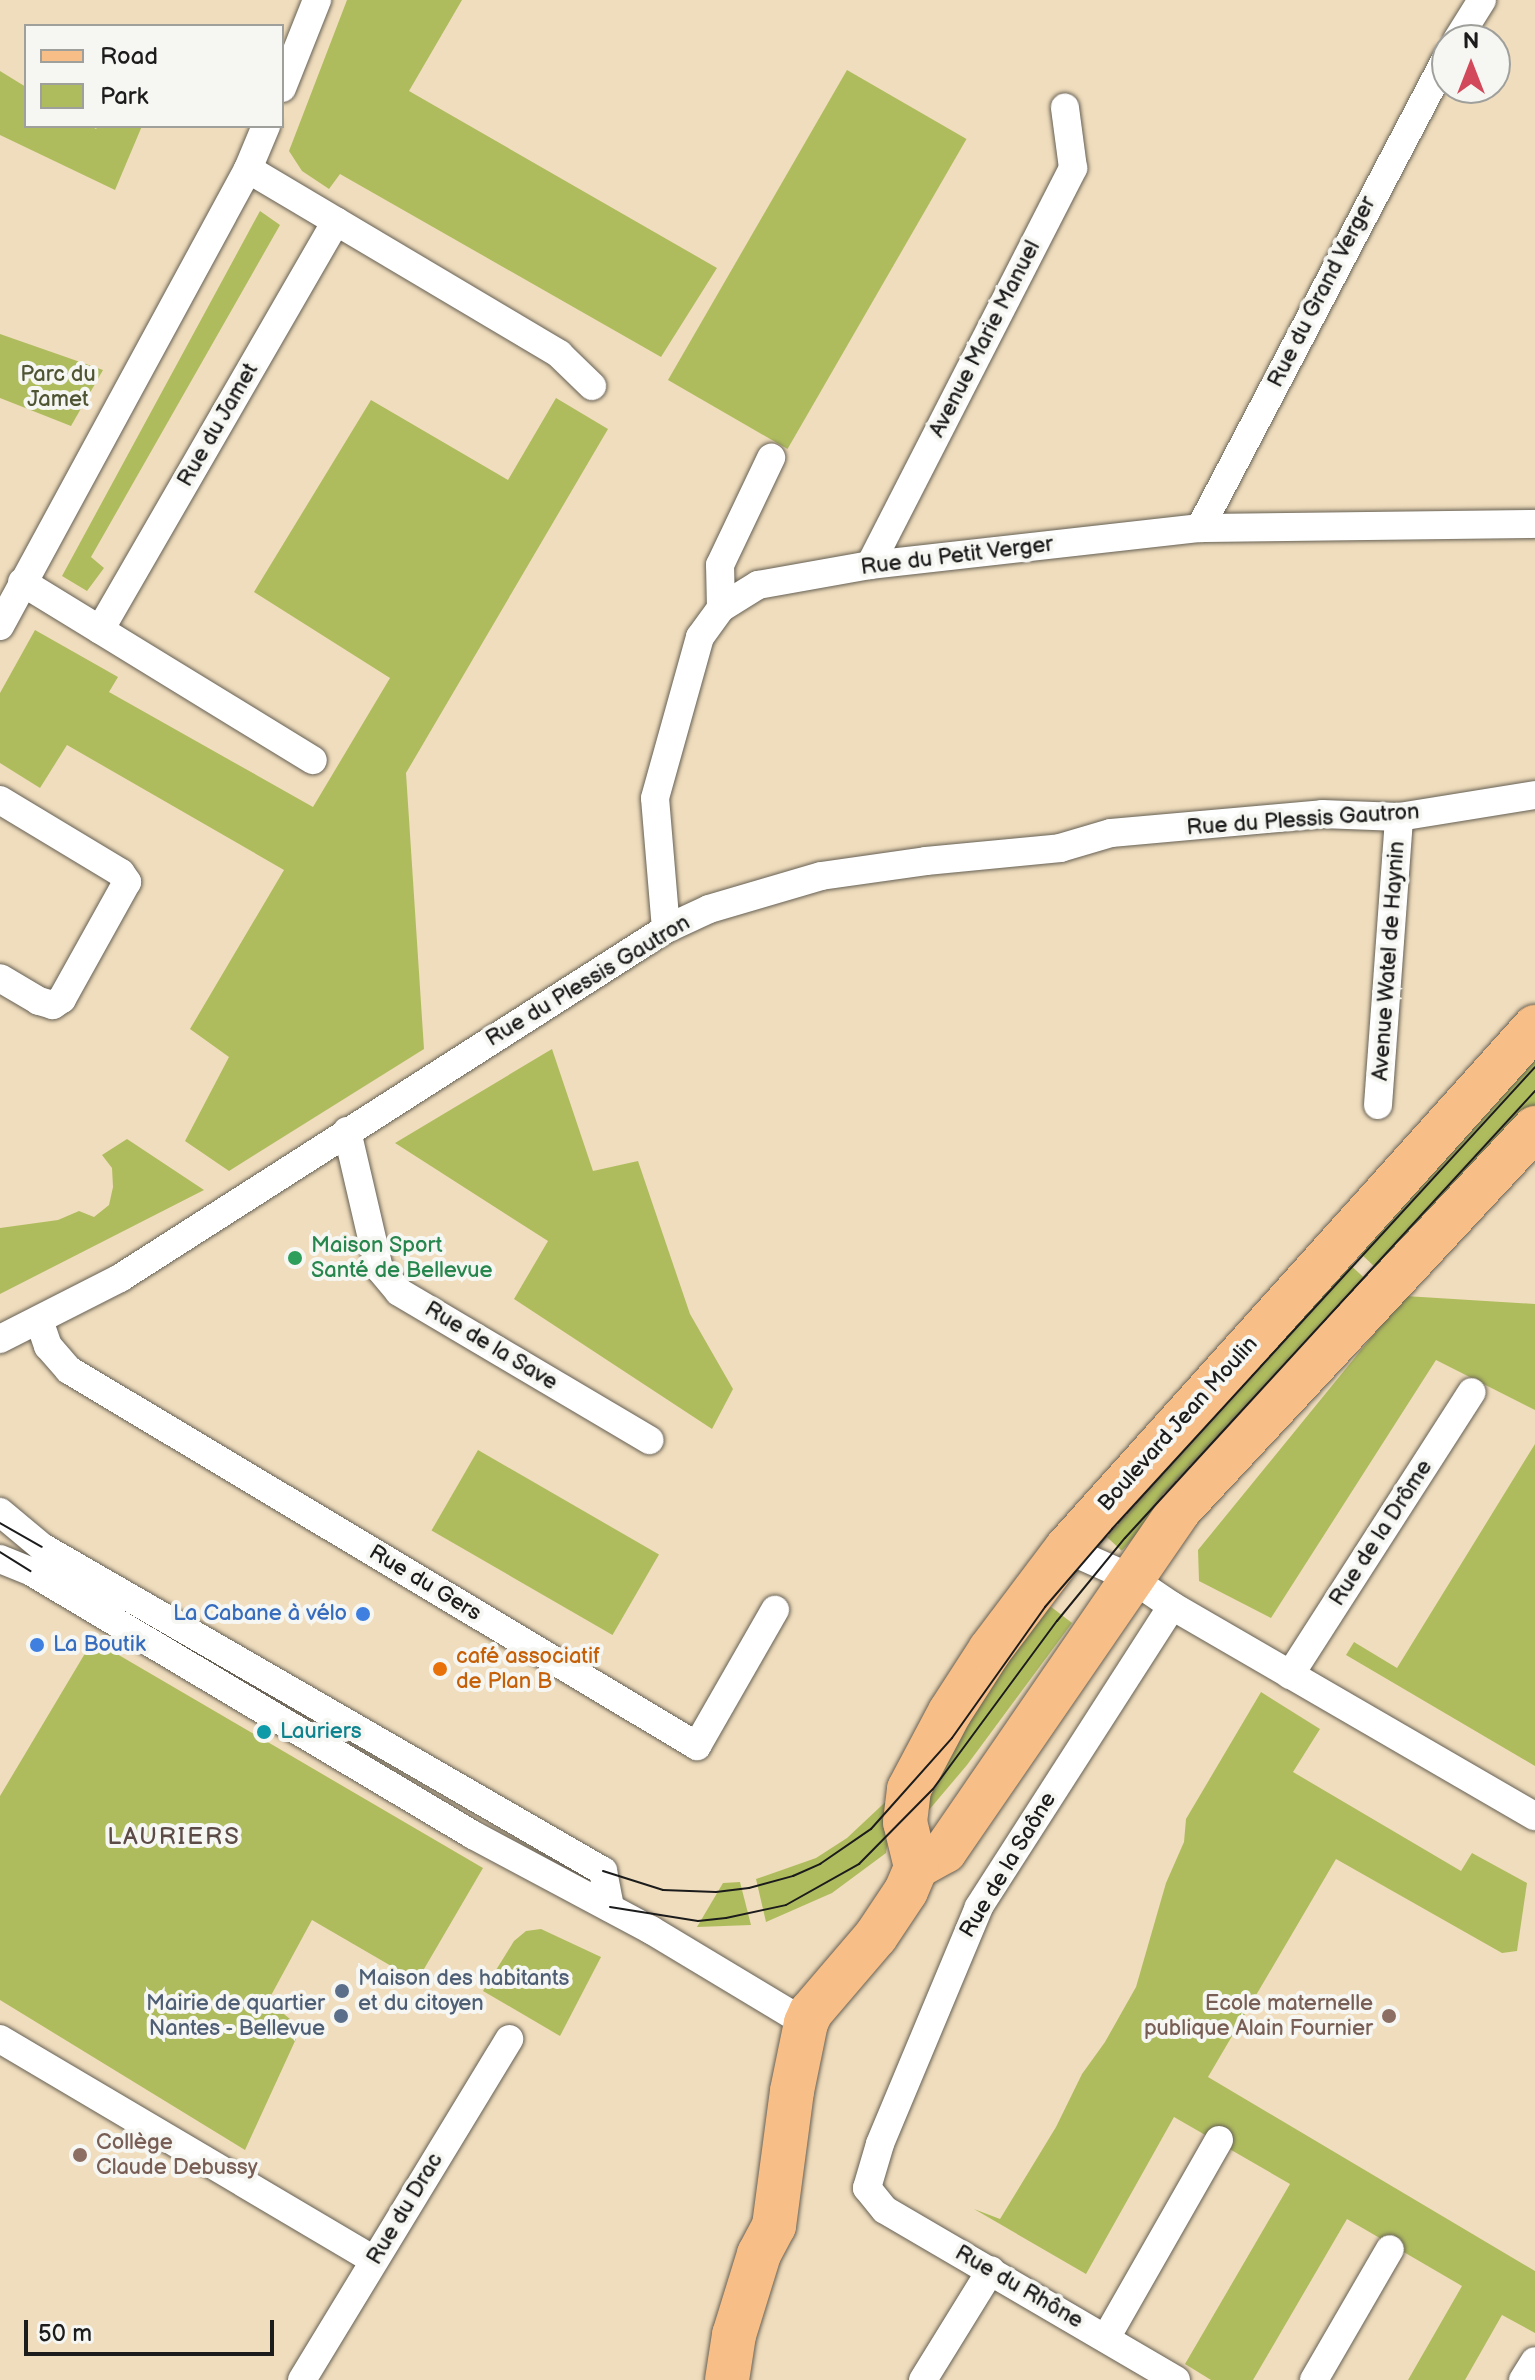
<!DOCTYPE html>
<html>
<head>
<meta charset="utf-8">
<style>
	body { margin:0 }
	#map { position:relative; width:1535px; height:2380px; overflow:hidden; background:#f0ddbd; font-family:"Balsamiq Sans",sans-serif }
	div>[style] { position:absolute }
	.green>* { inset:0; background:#afbc5e; transform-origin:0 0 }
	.roads { filter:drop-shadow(0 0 2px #666054) drop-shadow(0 0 2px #666054) }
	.minor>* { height:28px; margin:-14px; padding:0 14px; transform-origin:14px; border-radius:14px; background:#fff }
	.primary>* { height:44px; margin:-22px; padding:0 22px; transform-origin:22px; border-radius:22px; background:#f7be87 }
	.tram>* { height:2px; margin:-1px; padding:0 1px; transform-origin:1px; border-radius:1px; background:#1c1c1c }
	.dots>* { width:22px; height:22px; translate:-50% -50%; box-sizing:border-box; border:4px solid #f6f6f2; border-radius:50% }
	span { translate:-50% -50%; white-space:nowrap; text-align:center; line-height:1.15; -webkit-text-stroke:8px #f6f6f2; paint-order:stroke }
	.street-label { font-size:22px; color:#1c1c1c }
	.park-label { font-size:22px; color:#4f5433 }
	.leisure-label { font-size:22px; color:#27864d }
	.left { translate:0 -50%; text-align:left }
	.shop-label { font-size:22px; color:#366cbe }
	.right { translate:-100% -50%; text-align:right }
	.food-label { font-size:22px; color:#c56008 }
	.culture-label { font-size:22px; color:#0d838f }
	.service-label { font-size:22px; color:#4e5e75 }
	.education-label { font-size:22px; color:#785e54 }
	.neighbourhood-label { font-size:24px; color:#5c4a46; letter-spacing:2px }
	.legend { position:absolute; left:24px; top:24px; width:260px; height:104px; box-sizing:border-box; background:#f6f6f2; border:2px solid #9f9f9c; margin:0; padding:10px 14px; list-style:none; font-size:24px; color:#1c1c1c }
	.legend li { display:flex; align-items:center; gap:16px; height:40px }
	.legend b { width:40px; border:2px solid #9f9f9c }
	.north { position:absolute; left:1431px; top:24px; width:80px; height:80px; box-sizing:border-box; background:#f6f6f2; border:2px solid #9f9f9c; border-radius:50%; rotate:0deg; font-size:22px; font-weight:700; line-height:32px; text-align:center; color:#1c1c1c }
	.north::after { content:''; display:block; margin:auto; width:28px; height:36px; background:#d1495b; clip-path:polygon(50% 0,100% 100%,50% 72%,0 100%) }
	.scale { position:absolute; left:24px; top:2320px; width:250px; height:36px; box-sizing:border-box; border:4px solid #1c1c1c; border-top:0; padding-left:10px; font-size:24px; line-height:28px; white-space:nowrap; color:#1c1c1c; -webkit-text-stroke:6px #f6f6f2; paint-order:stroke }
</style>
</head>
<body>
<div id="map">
	<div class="green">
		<i style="clip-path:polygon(347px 0,462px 0,409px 91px,717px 268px,661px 357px,340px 174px,329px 189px,302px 171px,289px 151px)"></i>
		<i style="left:847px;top:70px;width:138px;height:358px;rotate:30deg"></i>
		<i style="clip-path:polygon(0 71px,26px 87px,26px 126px,91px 126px,96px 129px,98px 126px,142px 126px,115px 190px,0 135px)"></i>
		<i style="clip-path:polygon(260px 211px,280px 225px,91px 557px,104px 568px,87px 591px,62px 576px)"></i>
		<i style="clip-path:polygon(0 334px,103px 370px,71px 426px,0 398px)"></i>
		<i style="clip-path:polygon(556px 398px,608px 429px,406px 773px,424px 1049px,229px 1171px,185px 1141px,229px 1057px,190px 1029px,284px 870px,67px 745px,40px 788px,0 763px,0 693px,35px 630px,118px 677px,109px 692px,313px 807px,390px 678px,254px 592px,371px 400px,508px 480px)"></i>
		<i style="clip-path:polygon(552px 1049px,593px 1171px,638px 1161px,690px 1314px,733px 1389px,712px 1429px,514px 1299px,548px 1241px,395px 1143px)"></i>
		<i style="clip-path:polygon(1535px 1055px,1535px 1107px,1381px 1273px,1356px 1249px)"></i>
		<i style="clip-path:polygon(127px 1139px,204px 1190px,0 1294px,0 1228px,58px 1220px,79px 1211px,94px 1217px,109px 1205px,113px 1187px,112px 1168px,102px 1155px)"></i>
		<i style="left:1345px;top:1260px;width:35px;height:365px;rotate:43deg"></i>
		<i style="clip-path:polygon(1405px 1296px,1535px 1304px,1535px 1410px,1436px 1360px,1271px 1618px,1199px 1581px,1198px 1550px)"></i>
		<i style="clip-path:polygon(1535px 1444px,1535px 1766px,1346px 1655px,1354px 1642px,1397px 1668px)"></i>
		<i style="left:478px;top:1450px;width:209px;height:93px;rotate:30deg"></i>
		<i style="clip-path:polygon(1037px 1596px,1072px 1623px,967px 1765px,923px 1817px,925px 1790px)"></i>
		<i style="clip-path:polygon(93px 1640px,483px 1868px,417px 1981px,312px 1920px,268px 2001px,301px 2028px,245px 2150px,0 2000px,0 1796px)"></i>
		<i style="clip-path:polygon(1261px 1692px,1320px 1729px,1293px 1772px,1461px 1871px,1472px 1853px,1527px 1883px,1517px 1951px,1502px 1953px,1336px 1859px,1208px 2077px,1535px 2271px,1535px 2333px,1502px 2315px,1465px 2380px,1408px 2380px,1462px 2286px,1347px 2219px,1253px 2380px,1211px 2380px,1185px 2364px,1290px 2184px,1174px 2117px,1086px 2274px,974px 2209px,1000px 2219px,1056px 2127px,1082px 2074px,1105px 2042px,1136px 1987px,1166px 1883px,1184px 1842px,1186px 1819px)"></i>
		<i style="clip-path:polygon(896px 1792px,886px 1853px,832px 1893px,766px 1922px,756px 1879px,816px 1858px,847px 1838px)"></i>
		<i style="clip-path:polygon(740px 1882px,751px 1925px,697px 1927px,723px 1883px)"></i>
		<i style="clip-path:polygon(541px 1929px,601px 1957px,560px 2036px,483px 1991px,514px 1941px,526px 1931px)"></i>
	</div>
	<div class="roads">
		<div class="minor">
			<i style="left:1457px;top:40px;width:47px;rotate:-58deg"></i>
			<i style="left:282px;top:88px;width:95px;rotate:-68.3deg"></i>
			<i style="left:248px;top:169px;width:362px;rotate:30.7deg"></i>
			<i style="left:559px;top:354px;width:46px;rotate:44.1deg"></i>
			<i style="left:1200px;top:528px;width:532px;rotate:-62.33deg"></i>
			<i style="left:870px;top:565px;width:446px;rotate:-62.9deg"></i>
			<i style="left:1073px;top:168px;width:61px;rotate:-97.6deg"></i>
			<i style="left:22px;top:582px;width:341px;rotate:31.5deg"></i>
			<i style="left:721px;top:608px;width:43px;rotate:-91.3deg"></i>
			<i style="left:720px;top:565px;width:119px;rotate:-64.5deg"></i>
			<i style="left:0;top:626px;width:520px;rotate:-61.51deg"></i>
			<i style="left:248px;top:169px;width:47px;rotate:-67.3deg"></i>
			<i style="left:100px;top:630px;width:472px;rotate:-60deg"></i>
			<i style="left:0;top:800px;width:141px;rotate:31.1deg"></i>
			<i style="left:121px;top:873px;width:11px;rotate:56deg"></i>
			<i style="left:127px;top:882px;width:134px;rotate:119.1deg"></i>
			<i style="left:62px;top:999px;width:11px;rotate:146deg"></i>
			<i style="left:53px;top:1005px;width:15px;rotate:-164deg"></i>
			<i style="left:39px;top:1001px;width:45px;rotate:-149.5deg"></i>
			<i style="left:666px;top:929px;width:131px;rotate:-94.8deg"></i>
			<i style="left:655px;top:798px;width:167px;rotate:-74.4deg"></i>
			<i style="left:700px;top:637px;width:36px;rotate:-54deg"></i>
			<i style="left:721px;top:608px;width:44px;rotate:-31.9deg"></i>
			<i style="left:758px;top:585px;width:114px;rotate:-10.1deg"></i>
			<i style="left:870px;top:565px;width:332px;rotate:-6.4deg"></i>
			<i style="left:1200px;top:528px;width:335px;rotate:-0.7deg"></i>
			<i style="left:1378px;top:1105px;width:289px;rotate:-85.8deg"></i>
			<i style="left:347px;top:1131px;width:141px;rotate:76.9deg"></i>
			<i style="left:379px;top:1268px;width:31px;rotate:50deg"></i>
			<i style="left:399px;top:1292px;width:291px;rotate:30.6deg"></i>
			<i style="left:39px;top:1320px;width:28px;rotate:71deg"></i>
			<i style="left:48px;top:1346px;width:32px;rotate:49deg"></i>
			<i style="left:69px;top:1370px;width:732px;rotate:30.91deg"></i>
			<i style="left:697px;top:1746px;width:157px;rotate:-60.2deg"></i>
			<i style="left:0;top:1339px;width:135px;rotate:-26.9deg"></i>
			<i style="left:120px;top:1278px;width:648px;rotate:-32.59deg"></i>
			<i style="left:666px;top:929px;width:47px;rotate:-24.9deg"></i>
			<i style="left:709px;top:909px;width:117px;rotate:-16.4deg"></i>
			<i style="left:821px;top:876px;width:106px;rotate:-8.1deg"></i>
			<i style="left:926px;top:861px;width:135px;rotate:-5.5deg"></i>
			<i style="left:1060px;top:848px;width:53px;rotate:-16.4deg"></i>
			<i style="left:1111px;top:833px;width:212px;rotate:-5.1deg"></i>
			<i style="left:1322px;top:814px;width:77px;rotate:2.2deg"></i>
			<i style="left:1399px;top:817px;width:138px;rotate:-9.2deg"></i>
			<i style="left:0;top:1512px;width:55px;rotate:39.8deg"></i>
			<i style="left:42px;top:1547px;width:648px;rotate:30.01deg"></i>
			<i style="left:603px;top:1871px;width:37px;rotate:79deg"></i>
			<i style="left:1066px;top:1549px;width:71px;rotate:24deg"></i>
			<i style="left:1131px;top:1578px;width:50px;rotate:34.3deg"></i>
			<i style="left:1172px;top:1606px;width:419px;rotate:30.1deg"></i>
			<i style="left:0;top:1559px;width:32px;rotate:22deg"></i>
			<i style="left:30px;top:1571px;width:516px;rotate:30.79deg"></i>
			<i style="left:473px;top:1835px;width:202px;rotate:28.1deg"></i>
			<i style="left:651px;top:1930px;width:181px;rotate:31deg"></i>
			<i style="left:1172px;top:1606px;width:358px;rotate:122.7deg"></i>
			<i style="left:979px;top:1907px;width:257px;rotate:112.7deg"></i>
			<i style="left:880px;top:2144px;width:46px;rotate:106.5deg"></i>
			<i style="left:867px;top:2188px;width:28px;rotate:51deg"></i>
			<i style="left:885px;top:2210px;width:337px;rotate:30.3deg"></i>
			<i style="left:1290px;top:1675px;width:336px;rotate:-57.3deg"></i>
			<i style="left:0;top:2039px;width:434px;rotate:30.6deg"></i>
			<i style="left:1106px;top:2338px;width:228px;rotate:-60.3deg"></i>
			<i style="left:302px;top:2380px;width:399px;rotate:-58.7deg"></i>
			<i style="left:923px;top:2380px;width:129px;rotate:-58.3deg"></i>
			<i style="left:1314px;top:2380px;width:151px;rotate:-59.9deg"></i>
			<i style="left:1523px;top:2380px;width:22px;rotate:-58deg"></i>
		</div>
		<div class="primary">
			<i style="left:916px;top:1867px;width:33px;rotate:-29deg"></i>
			<i style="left:945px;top:1851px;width:415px;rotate:-55.5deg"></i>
			<i style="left:1180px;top:1509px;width:521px;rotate:-47.02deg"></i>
			<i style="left:727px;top:2380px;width:46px;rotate:-81.2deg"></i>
			<i style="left:734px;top:2335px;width:85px;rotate:-72.8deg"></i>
			<i style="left:759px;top:2254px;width:32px;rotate:-62deg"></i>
			<i style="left:774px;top:2226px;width:136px;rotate:-82.4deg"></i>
			<i style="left:792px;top:2091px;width:69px;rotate:-78.4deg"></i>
			<i style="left:806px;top:2023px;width:12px;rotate:-66deg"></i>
			<i style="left:811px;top:2012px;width:100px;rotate:-49.5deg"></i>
			<i style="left:876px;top:1936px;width:54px;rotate:-56.3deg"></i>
			<i style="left:906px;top:1891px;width:26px;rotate:-67deg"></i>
			<i style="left:916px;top:1867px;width:46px;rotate:-103.7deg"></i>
			<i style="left:905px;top:1822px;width:33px;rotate:-83deg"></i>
			<i style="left:909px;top:1789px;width:87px;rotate:-62deg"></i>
			<i style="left:950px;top:1712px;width:74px;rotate:-57.2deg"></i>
			<i style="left:990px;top:1650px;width:126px;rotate:-53deg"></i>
			<i style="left:1066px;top:1549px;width:702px;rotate:-48.06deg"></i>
		</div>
	</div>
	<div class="tram">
		<i style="left:0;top:1523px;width:48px;rotate:29.7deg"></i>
		<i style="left:0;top:1552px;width:36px;rotate:32deg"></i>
		<i style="left:603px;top:1871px;width:63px;rotate:17.6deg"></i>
		<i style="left:663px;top:1890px;width:53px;rotate:2.2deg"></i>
		<i style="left:716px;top:1892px;width:33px;rotate:-7deg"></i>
		<i style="left:749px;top:1888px;width:46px;rotate:-15.3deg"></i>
		<i style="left:793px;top:1876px;width:30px;rotate:-24deg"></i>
		<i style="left:820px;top:1864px;width:62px;rotate:-34.5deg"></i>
		<i style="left:871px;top:1829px;width:122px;rotate:-48.3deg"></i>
		<i style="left:952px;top:1738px;width:161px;rotate:-54.6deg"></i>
		<i style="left:1045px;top:1607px;width:103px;rotate:-49.3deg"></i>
		<i style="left:1112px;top:1529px;width:626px;rotate:-47.52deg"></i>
		<i style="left:610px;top:1907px;width:89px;rotate:9deg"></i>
		<i style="left:698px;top:1921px;width:28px;rotate:-6deg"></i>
		<i style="left:726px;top:1918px;width:61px;rotate:-12.2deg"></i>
		<i style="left:786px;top:1905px;width:84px;rotate:-29.3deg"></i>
		<i style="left:859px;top:1864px;width:105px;rotate:-45.4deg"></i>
		<i style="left:933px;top:1789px;width:209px;rotate:-53.6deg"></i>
		<i style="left:1057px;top:1621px;width:107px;rotate:-50.7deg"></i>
		<i style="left:1125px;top:1538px;width:607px;rotate:-47.47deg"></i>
	</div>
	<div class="dots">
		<i style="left:295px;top:1258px;background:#2e9e5b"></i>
		<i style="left:363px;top:1614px;background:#3f7fe0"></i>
		<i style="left:37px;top:1645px;background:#3f7fe0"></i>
		<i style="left:440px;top:1669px;background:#e8710a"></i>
		<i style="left:264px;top:1732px;background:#0f9aa8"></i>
		<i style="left:342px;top:1991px;background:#5c6f8a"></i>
		<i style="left:341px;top:2016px;background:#5c6f8a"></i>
		<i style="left:1389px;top:2016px;background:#8d6e63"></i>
		<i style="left:80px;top:2155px;background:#8d6e63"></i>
	</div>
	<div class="street-label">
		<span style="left:1322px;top:292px;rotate:-63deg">Rue du Grand Verger</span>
		<span style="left:985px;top:339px;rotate:-63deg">Avenue Marie Manuel</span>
		<span style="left:218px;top:425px;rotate:-60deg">Rue du Jamet</span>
		<span style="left:957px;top:556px;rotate:-7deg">Rue du Petit Verger</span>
		<span style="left:1303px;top:820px;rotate:-4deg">Rue du Plessis Gautron</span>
		<span style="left:1389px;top:961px;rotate:-86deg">Avenue Watel de Haynin</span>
		<span style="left:588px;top:981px;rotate:-31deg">Rue du Plessis Gautron</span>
		<span style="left:491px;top:1346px;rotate:31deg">Rue de la Save</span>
		<span style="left:1178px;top:1424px;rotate:-48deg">Boulevard Jean Moulin</span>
		<span style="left:1381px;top:1533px;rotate:-57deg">Rue de la Drôme</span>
		<span style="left:425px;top:1583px;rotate:31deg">Rue du Gers</span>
		<span style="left:1008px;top:1865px;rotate:-59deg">Rue de la Saône</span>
		<span style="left:405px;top:2209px;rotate:-59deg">Rue du Drac</span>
		<span style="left:1019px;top:2287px;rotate:30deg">Rue du Rhône</span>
	</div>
	<div class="park-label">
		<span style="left:58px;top:387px">Parc du<br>Jamet</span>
	</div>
	<div class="leisure-label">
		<span class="left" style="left:311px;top:1258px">Maison Sport<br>Santé de Bellevue</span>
	</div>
	<div class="shop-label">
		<span class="right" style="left:347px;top:1614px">La Cabane à vélo</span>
		<span class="left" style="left:53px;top:1645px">La Boutik</span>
	</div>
	<div class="food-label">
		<span class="left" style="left:456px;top:1669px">café associatif<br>de Plan B</span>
	</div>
	<div class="culture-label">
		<span class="left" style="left:280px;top:1732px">Lauriers</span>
	</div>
	<div class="service-label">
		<span class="left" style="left:358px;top:1991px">Maison des habitants<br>et du citoyen</span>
		<span class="right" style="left:325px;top:2016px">Mairie de quartier<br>Nantes - Bellevue</span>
	</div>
	<div class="education-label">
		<span class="right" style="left:1373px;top:2016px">Ecole maternelle<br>publique Alain Fournier</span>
		<span class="left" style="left:96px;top:2155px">Collège<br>Claude Debussy</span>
	</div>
	<div class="neighbourhood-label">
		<span style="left:174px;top:1837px">LAURIERS</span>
	</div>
	<ul class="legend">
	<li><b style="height:10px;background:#f7be87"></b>Road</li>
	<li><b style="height:22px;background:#afbc5e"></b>Park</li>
	</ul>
	<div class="north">N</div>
	<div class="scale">50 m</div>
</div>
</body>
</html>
